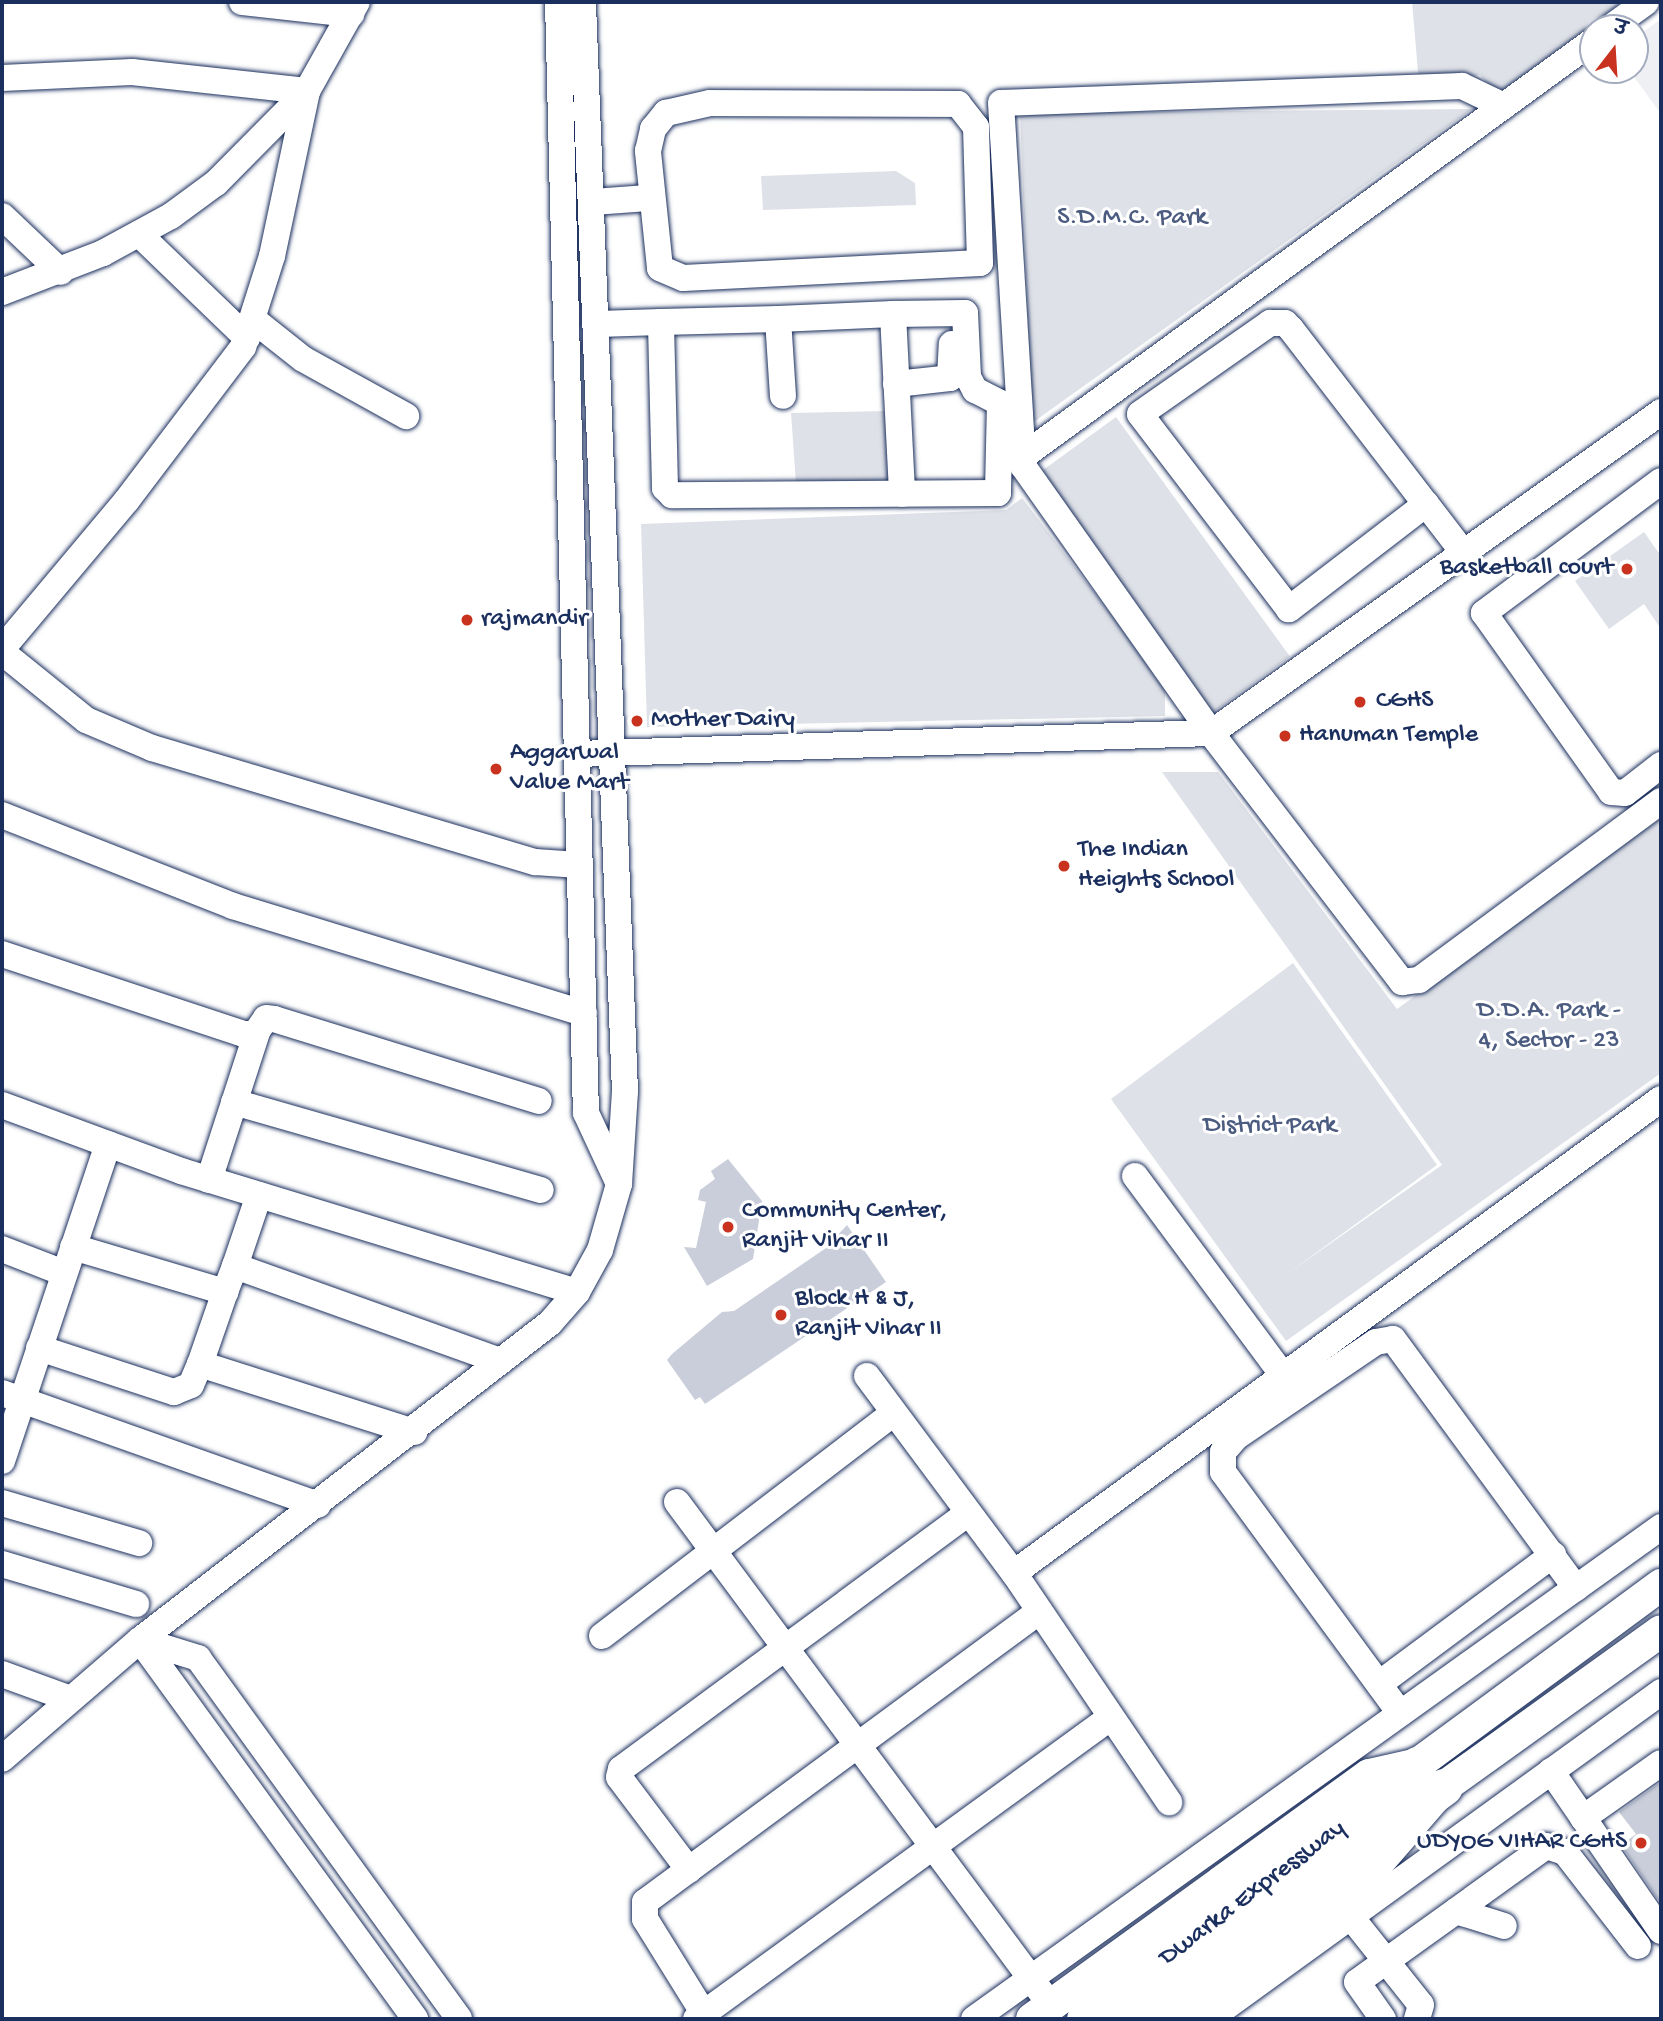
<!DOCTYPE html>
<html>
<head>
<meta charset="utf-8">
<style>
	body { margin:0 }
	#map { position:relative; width:1663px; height:2021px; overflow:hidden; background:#fff; font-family:"Gochi Hand","Playpen Sans Deva",sans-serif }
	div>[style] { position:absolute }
	.built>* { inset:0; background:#eff0f4 }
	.green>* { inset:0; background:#dee1e7; transform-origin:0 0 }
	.building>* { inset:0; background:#caceda }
	.roads { filter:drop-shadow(0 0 2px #1b2f5e) drop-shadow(0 0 2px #1b2f5e) }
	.minor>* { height:26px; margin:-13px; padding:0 13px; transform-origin:13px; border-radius:13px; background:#fff }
	.major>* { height:32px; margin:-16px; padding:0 16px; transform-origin:16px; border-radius:16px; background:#fff }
	.highway>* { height:37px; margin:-18.5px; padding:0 18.5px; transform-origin:18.5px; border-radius:18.5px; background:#fff }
	.dots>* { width:19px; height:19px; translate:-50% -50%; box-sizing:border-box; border:4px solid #fff; border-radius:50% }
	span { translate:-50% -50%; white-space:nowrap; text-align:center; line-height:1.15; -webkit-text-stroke:6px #fff; paint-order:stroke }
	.park-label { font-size:26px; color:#4c5c80 }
	.poi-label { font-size:26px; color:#1b2f5e }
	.right { translate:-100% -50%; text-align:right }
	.left { translate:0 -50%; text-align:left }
	.street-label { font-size:26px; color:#1b2f5e }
	.frame { position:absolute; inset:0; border:4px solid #1b2f5e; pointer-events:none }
	.north { position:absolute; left:1579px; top:14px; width:70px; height:70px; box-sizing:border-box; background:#fff; border:2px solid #a4acbf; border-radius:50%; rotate:17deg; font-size:19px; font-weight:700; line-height:28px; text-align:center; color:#1b2f5e }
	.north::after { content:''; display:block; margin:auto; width:24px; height:32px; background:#c8321e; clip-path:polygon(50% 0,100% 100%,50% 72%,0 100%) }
</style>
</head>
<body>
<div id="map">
	<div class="built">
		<i style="clip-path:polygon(1661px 19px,1661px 114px,1629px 70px,1635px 70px,1635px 38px)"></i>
	</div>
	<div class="green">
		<i style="clip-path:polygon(1412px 2px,1622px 2px,1498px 95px,1480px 75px,1419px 83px)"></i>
		<i style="clip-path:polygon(1472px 109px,1032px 423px,1020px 113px)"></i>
		<i style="clip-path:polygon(896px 171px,915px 183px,916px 205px,763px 210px,761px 176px)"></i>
		<i style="clip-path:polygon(886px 411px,896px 487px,796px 484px,791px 413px)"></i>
		<i style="left:1116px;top:417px;width:296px;height:97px;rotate:54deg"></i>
		<i style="clip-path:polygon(1022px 498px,1165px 685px,1165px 716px,647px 727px,641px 524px,1006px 510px)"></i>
		<i style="clip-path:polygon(1644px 532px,1661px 556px,1661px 629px,1644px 604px,1609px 629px,1575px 581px)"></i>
		<i style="clip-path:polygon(1162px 772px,1218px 772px,1397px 1009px,1661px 818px,1661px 1073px,1286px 1341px,1111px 1099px,1293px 963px,1437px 1165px,1287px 1274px,1442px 1165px)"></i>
	</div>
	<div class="building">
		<i style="clip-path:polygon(728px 1159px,762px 1201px,753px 1259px,707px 1286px,684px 1247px,696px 1248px,706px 1202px,698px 1200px,700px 1190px,715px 1179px,711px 1171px)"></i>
		<i style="clip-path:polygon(847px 1225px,886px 1282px,705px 1404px,700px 1397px,695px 1400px,667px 1360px,672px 1354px,722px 1312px,734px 1311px,826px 1248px)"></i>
		<i style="clip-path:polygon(1661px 1782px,1661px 1904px,1621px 1845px,1636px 1834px,1619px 1812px)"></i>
	</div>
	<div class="roads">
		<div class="minor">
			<i style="left:242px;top:2px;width:110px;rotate:6.3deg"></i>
			<i style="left:558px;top:2px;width:1111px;rotate:88.56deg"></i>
			<i style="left:586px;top:1113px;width:78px;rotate:65.1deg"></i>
			<i style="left:1610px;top:28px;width:44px;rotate:-35.8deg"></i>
			<i style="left:2px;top:78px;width:130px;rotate:-2.6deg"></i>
			<i style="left:132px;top:72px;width:176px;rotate:6.2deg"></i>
			<i style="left:958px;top:104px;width:29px;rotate:52deg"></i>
			<i style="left:976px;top:127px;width:136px;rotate:88.3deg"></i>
			<i style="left:980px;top:263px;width:297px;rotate:177.1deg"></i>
			<i style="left:683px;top:278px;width:25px;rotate:-157deg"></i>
			<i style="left:660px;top:268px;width:118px;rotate:-95.9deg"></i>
			<i style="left:648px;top:151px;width:23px;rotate:-77deg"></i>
			<i style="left:653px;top:129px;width:21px;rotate:-51deg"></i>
			<i style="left:666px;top:113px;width:45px;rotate:-12.8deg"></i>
			<i style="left:710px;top:103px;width:248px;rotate:0.2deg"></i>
			<i style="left:1504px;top:106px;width:47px;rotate:-154.5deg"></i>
			<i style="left:1462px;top:86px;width:461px;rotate:177.9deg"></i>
			<i style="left:1001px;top:103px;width:364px;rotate:86.5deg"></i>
			<i style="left:1023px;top:466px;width:327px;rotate:54.8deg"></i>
			<i style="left:1211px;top:733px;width:314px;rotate:52.5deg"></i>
			<i style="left:1402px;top:982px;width:17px;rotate:-7deg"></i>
			<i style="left:1419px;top:980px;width:301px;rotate:-36.5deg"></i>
			<i style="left:593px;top:202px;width:55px;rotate:-4.2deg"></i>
			<i style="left:2px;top:216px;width:81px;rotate:43.5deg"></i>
			<i style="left:139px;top:234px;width:150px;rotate:43.9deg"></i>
			<i style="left:2px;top:292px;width:108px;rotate:-21.1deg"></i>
			<i style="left:103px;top:253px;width:77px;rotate:-28.6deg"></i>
			<i style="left:171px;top:216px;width:56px;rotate:-36.3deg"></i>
			<i style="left:216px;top:183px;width:129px;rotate:-45.3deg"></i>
			<i style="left:893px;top:314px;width:180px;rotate:87.1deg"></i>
			<i style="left:778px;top:319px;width:77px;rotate:86.3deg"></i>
			<i style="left:255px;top:321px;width:61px;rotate:38.4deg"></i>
			<i style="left:303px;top:359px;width:118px;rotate:29deg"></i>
			<i style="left:598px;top:324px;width:63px;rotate:-1.8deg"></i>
			<i style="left:661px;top:322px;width:117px;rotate:-1.5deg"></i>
			<i style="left:778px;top:319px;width:115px;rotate:-2.5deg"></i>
			<i style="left:893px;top:314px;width:72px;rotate:-0.8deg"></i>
			<i style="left:965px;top:313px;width:64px;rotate:87.3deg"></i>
			<i style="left:968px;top:377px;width:15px;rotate:62deg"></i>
			<i style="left:975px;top:390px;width:28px;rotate:27deg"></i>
			<i style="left:1000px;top:403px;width:90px;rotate:91.3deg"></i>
			<i style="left:998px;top:493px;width:326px;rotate:179.6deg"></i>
			<i style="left:672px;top:495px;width:10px;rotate:-135deg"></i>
			<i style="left:665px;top:488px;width:166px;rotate:-91.4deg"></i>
			<i style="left:896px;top:384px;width:54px;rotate:-6.3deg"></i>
			<i style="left:950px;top:378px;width:34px;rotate:-87deg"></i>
			<i style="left:1022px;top:457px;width:706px;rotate:-36.08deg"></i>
			<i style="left:1661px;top:481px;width:221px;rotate:143.3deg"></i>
			<i style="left:1484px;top:613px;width:219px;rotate:54.6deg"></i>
			<i style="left:1611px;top:792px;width:14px;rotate:4deg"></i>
			<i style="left:1625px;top:793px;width:46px;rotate:-37.9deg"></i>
			<i style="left:1426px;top:504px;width:173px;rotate:142.5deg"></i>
			<i style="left:1289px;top:609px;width:245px;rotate:-127.4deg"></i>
			<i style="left:1140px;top:414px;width:159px;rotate:-35deg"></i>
			<i style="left:1270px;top:323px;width:15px"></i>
			<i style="left:1285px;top:323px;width:8px;rotate:45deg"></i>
			<i style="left:1291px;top:329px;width:221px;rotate:52.4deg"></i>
			<i style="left:1426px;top:504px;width:61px;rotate:52.4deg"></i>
			<i style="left:2px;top:649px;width:194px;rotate:-50deg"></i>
			<i style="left:127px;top:500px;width:192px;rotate:-52.8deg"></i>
			<i style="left:243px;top:347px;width:96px;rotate:-72.3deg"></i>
			<i style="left:272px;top:256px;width:169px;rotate:-78deg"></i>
			<i style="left:307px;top:91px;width:102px;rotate:-60.7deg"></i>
			<i style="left:2px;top:652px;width:108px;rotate:39deg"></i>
			<i style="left:86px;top:720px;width:72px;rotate:23deg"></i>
			<i style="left:152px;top:748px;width:400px;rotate:16.6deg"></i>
			<i style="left:535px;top:862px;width:44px;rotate:3.9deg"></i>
			<i style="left:577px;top:754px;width:634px;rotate:-1.9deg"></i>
			<i style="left:1211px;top:733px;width:553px;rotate:-35.5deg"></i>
			<i style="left:2px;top:815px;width:248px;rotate:21.5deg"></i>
			<i style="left:233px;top:906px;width:367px;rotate:17deg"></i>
			<i style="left:2px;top:954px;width:255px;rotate:18.3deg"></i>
			<i style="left:244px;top:1034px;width:11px"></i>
			<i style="left:255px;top:1034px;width:19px;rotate:-55deg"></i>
			<i style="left:266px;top:1018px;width:8px;rotate:7deg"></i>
			<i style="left:274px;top:1019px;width:277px;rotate:17.2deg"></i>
			<i style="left:234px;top:1102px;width:319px;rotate:16deg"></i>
			<i style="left:2px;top:1105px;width:191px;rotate:20.2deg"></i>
			<i style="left:181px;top:1171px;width:414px;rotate:17deg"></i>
			<i style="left:1135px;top:1176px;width:247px;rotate:53.4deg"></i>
			<i style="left:209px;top:1180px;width:156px;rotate:-72deg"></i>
			<i style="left:73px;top:1247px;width:159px;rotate:16.5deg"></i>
			<i style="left:225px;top:1292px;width:28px;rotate:-69deg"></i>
			<i style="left:235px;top:1266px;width:282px;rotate:19.7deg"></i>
			<i style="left:2px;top:1249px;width:66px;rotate:21.2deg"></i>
			<i style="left:235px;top:1266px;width:75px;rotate:-71.3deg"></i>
			<i style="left:225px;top:1292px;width:76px;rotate:109.1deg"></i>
			<i style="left:200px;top:1364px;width:225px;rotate:17.6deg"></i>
			<i style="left:39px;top:1348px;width:142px;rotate:18.1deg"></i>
			<i style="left:174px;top:1392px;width:18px;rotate:-22deg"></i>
			<i style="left:191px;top:1385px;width:23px;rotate:-67deg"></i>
			<i style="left:867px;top:1376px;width:246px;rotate:53.3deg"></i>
			<i style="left:1014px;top:1573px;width:277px;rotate:55.9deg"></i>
			<i style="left:2px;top:1393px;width:335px;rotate:19.5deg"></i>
			<i style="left:2px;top:1461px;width:334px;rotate:-71.5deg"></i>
			<i style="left:677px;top:1502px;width:610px;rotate:53.39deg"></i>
			<i style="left:2px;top:1503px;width:143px;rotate:16.3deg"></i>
			<i style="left:2px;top:1564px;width:140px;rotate:16.6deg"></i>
			<i style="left:1014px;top:1573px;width:802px;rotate:-36.23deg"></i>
			<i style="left:602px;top:1636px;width:367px;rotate:-37.4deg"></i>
			<i style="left:140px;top:1640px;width:61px;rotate:17.2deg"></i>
			<i style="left:198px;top:1658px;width:445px;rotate:54.1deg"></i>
			<i style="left:140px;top:1640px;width:468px;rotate:54deg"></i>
			<i style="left:2px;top:1674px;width:70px;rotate:20deg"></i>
			<i style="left:1379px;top:1684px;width:217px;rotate:-36.6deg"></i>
			<i style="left:1400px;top:1713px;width:299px;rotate:-126.3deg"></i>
			<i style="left:1223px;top:1472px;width:20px;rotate:-90deg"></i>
			<i style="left:1223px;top:1452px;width:20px;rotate:-49deg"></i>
			<i style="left:1236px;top:1437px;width:169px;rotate:-34.2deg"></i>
			<i style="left:1376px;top:1342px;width:17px;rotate:-10deg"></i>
			<i style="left:1393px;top:1339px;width:309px;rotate:53.7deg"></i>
			<i style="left:2px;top:1759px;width:182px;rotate:-40.8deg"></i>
			<i style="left:140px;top:1640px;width:518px;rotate:-37.71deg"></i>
			<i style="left:550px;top:1323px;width:41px;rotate:-48.9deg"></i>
			<i style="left:577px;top:1292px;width:48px;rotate:-61.3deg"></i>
			<i style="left:600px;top:1250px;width:69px;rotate:-73.9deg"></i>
			<i style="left:619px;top:1184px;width:92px;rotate:-86.3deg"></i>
			<i style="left:625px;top:1092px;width:1091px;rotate:-92.21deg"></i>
			<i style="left:1551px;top:1771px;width:194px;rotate:55.5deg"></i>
			<i style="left:1583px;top:1818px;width:95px;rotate:-35.2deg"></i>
			<i style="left:689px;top:1870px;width:116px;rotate:-127deg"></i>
			<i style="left:619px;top:1777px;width:8px;rotate:-76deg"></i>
			<i style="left:621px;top:1769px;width:431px;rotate:-36.4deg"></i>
			<i style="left:1456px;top:1911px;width:50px;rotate:17.4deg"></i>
			<i style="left:1351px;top:1917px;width:112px;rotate:51.5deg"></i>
			<i style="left:1421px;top:2005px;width:15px;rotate:106deg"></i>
			<i style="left:704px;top:2014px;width:112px;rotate:-121.8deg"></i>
			<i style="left:645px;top:1919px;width:17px;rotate:-90deg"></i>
			<i style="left:645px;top:1902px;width:490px;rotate:-36.4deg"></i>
			<i style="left:696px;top:2019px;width:513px;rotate:-36.04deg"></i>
			<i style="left:974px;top:2019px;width:845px;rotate:-35.61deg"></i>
			<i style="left:1209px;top:2019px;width:558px;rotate:-35.88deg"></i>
			<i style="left:1383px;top:2019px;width:45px;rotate:-125.1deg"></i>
			<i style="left:1357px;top:1982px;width:233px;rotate:-35.7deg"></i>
			<i style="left:1546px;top:1846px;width:20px;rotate:18deg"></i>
			<i style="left:1565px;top:1852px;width:119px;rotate:52.2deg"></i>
		</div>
		<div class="major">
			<i style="left:1032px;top:2019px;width:416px;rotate:-35.9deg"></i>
			<i style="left:1369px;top:1775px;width:50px;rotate:-12.7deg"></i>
			<i style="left:1418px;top:1764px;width:302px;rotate:-36.4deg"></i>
			<i style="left:1177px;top:2019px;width:223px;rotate:-36.3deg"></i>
			<i style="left:1357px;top:1887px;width:133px;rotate:-49deg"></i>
			<i style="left:1444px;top:1787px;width:267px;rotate:-35.7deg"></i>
		</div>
		<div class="highway">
			<i style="left:1085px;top:2019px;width:419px;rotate:-37.4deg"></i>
			<i style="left:1129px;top:2019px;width:391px;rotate:-36.4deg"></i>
		</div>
	</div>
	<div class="dots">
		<i style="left:1627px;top:569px;background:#c8321e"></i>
		<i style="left:467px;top:620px;background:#c8321e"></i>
		<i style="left:1360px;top:702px;background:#c8321e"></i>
		<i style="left:637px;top:721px;background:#c8321e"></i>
		<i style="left:1285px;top:736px;background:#c8321e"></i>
		<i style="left:496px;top:769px;background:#c8321e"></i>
		<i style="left:1064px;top:866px;background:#c8321e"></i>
		<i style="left:728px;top:1227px;background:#c8321e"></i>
		<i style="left:781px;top:1315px;background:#c8321e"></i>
		<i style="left:1641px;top:1843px;background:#c8321e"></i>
	</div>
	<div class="park-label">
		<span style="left:1132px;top:219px">S.D.M.C. Park</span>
		<span style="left:1549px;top:1027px">D.D.A. Park -<br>4, Sector - 23</span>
		<span style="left:1270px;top:1127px">District Park</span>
	</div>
	<div class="poi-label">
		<span class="right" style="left:1613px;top:569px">Basketball court</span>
		<span class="left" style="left:481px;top:620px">rajmandir</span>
		<span class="left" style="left:1376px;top:702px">CGHS</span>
		<span class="left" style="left:651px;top:721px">Mother Dairy</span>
		<span class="left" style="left:1299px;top:736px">Hanuman Temple</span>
		<span class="left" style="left:510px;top:769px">Aggarwal<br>Value Mart</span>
		<span class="left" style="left:1078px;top:866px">The Indian<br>Heights School</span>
		<span class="left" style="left:742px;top:1227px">Community Center,<br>Ranjit Vihar II</span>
		<span class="left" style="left:795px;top:1315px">Block H &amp; J,<br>Ranjit Vihar II</span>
		<span class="right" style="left:1627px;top:1843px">UDYOG VIHAR CGHS</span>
	</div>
	<div class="street-label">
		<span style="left:1253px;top:1894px;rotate:-37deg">Dwarka Expressway</span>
	</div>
	<div class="frame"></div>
	<div class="north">उ</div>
</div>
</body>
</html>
